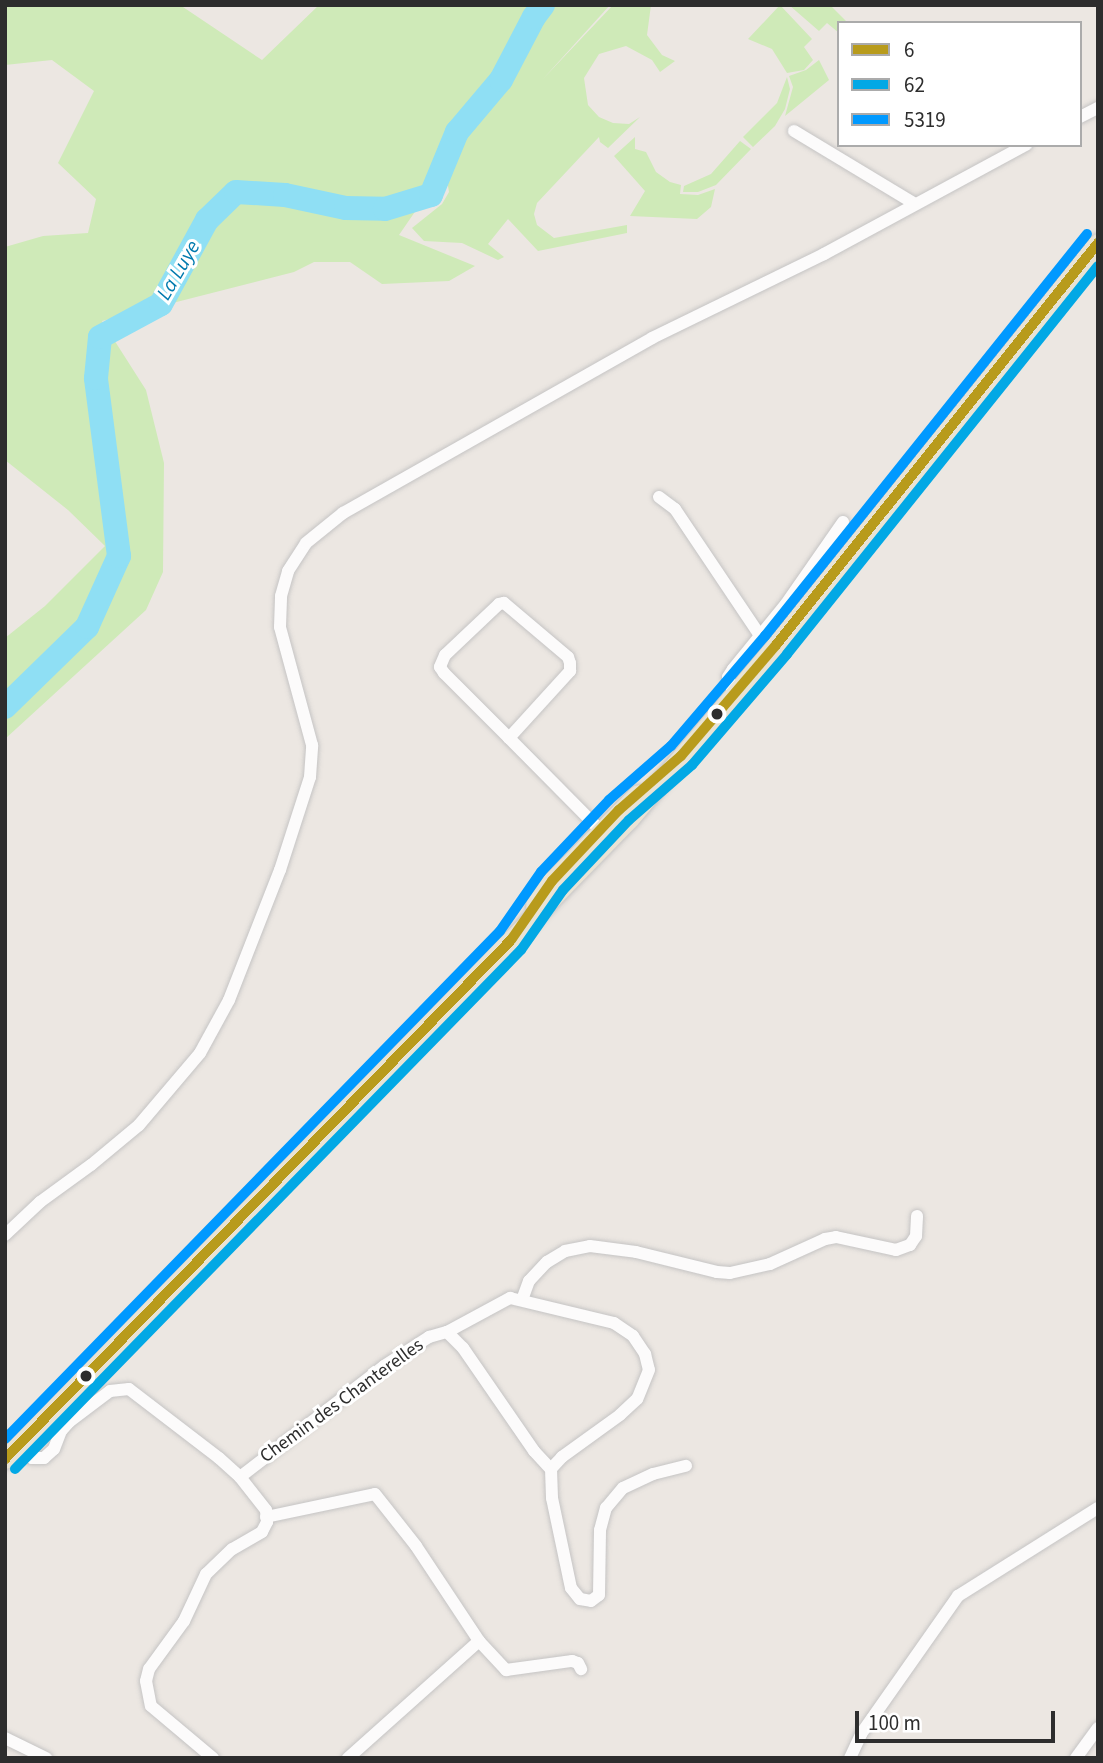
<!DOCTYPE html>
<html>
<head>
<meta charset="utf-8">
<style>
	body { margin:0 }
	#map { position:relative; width:1103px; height:1763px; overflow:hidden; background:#ece7e2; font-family:"Source Sans 3",sans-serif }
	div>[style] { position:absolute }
	.green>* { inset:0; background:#cfeab8 }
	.river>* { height:24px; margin:-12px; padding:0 12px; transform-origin:12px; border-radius:12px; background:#8fdff4 }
	.roads { filter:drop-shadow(0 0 2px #c5c4c4) drop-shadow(0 0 2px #c5c4c4) }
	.minor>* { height:12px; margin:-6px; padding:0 6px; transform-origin:6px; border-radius:6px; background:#fcfbfb }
	.primary>* { height:19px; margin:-9.5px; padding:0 9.5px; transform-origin:9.5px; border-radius:9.5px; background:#e9e3d4 }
	.bus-1>* { height:10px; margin:-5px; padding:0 5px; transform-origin:5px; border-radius:5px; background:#b89b1c }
	.bus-2>* { height:10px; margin:-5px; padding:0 5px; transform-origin:5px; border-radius:5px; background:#02a8e5 }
	.bus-3>* { height:10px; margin:-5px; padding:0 5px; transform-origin:5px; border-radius:5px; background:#09f }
	.dots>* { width:19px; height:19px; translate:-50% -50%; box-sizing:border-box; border:4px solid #fff; border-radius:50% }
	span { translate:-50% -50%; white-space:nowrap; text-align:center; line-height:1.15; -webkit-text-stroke:6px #fff; paint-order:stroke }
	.street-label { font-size:19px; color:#2d2d2d }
	.water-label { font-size:21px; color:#007aae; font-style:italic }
	.frame { position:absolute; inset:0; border:7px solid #2d2d2d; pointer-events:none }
	.legend { position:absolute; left:837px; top:21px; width:245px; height:126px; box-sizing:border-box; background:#fff; border:2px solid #ababab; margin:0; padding:9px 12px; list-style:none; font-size:21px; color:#2d2d2d }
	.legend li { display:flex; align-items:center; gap:14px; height:35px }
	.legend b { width:35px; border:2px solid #ababab }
	.scale { position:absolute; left:855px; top:1711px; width:200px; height:32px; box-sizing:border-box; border:4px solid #2d2d2d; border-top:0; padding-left:9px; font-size:21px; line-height:24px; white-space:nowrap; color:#2d2d2d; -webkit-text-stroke:5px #fff; paint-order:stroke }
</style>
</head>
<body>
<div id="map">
	<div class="green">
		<i style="clip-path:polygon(5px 5px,180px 5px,262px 60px,319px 5px,610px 5px,543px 79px,613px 5px,651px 5px,647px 35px,662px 55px,675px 61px,660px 72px,652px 60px,626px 46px,599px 54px,584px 78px,588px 105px,599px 117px,613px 123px,629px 124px,640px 117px,608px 148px,600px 142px,599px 137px,537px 203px,534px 214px,537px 225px,554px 238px,627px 225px,627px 233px,538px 251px,508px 219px,488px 244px,504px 257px,498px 260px,462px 243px,424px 241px,412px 228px,442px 204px,449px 192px,445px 168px,399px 235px,475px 266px,449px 281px,382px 284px,350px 262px,314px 262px,294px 272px,102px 321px,146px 390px,164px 463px,163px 572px,146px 610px,5px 739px,5px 638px,45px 606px,105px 546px,68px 510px,5px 460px,5px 247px,43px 236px,88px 233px,96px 199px,58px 163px,94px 91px,52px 60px,5px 65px)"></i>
		<i style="clip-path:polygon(780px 5px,812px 39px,804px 47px,813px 60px,804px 70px,787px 73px,772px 49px,748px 39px)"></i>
		<i style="clip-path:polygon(789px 5px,830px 5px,848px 23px,839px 23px,839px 33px,827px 23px,819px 31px)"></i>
		<i style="clip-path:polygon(819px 60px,829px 80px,785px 116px,793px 87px,789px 76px,806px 70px)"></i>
		<i style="clip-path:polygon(787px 77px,790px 89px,785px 109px,775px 126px,753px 147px,743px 137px,777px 103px)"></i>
		<i style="clip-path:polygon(635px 137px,635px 149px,646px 152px,656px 172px,670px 182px,681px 185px,680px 194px,698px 195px,715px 189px,711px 207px,697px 219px,630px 216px,645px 191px,614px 156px)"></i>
		<i style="clip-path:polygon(740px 141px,751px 149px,716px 185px,698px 192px,683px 192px,684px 186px,711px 174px)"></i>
	</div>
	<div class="river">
		<i style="left:5px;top:707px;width:115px;rotate:-44.3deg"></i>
		<i style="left:87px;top:627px;width:78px;rotate:-65.7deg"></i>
		<i style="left:119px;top:556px;width:179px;rotate:-97.4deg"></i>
		<i style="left:96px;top:378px;width:41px;rotate:-84.4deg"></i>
		<i style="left:100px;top:337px;width:69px;rotate:-28.4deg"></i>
		<i style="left:161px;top:304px;width:96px;rotate:-61.3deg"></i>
		<i style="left:207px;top:220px;width:40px;rotate:-44deg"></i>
		<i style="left:236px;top:192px;width:49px;rotate:3.5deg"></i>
		<i style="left:285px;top:195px;width:62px;rotate:12deg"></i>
		<i style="left:346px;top:208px;width:39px;rotate:1deg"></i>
		<i style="left:385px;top:209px;width:48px;rotate:-16.9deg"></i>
		<i style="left:431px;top:195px;width:68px;rotate:-67.6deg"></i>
		<i style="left:457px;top:132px;width:68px;rotate:-49.8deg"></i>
		<i style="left:501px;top:80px;width:71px;rotate:-62.4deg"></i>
		<i style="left:534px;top:17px;width:15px;rotate:-53deg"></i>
	</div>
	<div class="roads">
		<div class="minor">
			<i style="left:1080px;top:117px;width:20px;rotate:-27deg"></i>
			<i style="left:794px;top:131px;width:141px;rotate:31.1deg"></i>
			<i style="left:659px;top:497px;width:20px;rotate:37deg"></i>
			<i style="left:675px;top:509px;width:154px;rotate:56.1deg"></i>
			<i style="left:734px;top:694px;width:18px;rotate:-109deg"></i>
			<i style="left:728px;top:677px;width:9px;rotate:-58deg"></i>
			<i style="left:733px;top:669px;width:84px;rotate:-50.8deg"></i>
			<i style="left:786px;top:604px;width:100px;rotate:-55.2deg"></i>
			<i style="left:509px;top:738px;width:91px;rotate:-47.7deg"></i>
			<i style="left:570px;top:671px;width:8px;rotate:-90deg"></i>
			<i style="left:570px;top:663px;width:6px;rotate:-108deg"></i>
			<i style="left:568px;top:657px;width:84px;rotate:-139.8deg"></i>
			<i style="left:504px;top:603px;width:5px;rotate:169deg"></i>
			<i style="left:499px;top:604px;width:74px;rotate:136.6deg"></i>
			<i style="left:445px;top:655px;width:13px;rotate:113deg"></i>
			<i style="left:440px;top:667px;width:7px;rotate:56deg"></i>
			<i style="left:444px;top:673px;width:92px;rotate:45deg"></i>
			<i style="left:509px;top:738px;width:120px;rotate:45.3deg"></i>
			<i style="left:593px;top:823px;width:16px;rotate:43deg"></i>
			<i style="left:5px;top:1235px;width:48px;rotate:-43.3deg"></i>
			<i style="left:40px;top:1202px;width:63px;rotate:-36deg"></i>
			<i style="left:91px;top:1165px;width:62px;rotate:-39.8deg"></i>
			<i style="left:139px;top:1125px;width:94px;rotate:-49.7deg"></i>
			<i style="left:200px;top:1053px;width:60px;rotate:-61.3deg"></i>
			<i style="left:229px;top:1000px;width:140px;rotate:-68.6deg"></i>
			<i style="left:280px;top:870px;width:98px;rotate:-72.1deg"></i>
			<i style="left:310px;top:777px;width:32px;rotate:-86deg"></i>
			<i style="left:312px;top:745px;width:122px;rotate:-105.2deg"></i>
			<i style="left:280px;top:627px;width:31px;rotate:-88deg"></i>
			<i style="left:281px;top:596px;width:26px;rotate:-74deg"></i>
			<i style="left:288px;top:571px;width:33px;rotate:-57deg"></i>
			<i style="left:306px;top:543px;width:48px;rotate:-39deg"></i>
			<i style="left:343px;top:513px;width:355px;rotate:-29.5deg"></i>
			<i style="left:652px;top:338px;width:191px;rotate:-26deg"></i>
			<i style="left:824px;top:254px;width:230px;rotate:-28.4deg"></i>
			<i style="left:522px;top:1300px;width:20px;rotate:-70deg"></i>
			<i style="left:529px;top:1281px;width:26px;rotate:-47deg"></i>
			<i style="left:547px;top:1262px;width:21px;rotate:-31deg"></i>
			<i style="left:565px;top:1251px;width:25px;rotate:-11deg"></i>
			<i style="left:590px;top:1246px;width:46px;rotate:7.4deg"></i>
			<i style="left:636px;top:1252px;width:83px;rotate:13.9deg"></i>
			<i style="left:717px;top:1272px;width:13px;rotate:4deg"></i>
			<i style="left:730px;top:1273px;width:41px;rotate:-12.7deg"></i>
			<i style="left:770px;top:1264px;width:60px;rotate:-24.4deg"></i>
			<i style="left:825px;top:1239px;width:11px;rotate:-10deg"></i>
			<i style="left:836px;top:1237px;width:61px;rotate:12.2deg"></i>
			<i style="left:896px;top:1250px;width:15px;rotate:-20deg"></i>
			<i style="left:910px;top:1245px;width:11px;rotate:-56deg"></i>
			<i style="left:916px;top:1236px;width:20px;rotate:-87deg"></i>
			<i style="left:447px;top:1332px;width:23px;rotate:45deg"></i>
			<i style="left:463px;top:1348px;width:125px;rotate:55.4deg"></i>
			<i style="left:534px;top:1451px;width:25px;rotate:47deg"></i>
			<i style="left:16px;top:1448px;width:19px;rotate:32deg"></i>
			<i style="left:32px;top:1458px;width:12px"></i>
			<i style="left:44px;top:1458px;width:13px;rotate:-42deg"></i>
			<i style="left:54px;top:1449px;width:19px;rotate:-69deg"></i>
			<i style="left:61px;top:1431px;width:12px;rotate:-48deg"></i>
			<i style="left:69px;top:1422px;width:51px;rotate:-37.1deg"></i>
			<i style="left:110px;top:1391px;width:19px;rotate:-6deg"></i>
			<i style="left:129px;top:1389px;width:113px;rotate:37.5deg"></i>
			<i style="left:219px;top:1458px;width:28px;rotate:42deg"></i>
			<i style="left:240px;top:1477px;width:42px;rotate:51.8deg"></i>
			<i style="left:266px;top:1510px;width:12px;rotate:85deg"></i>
			<i style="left:267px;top:1522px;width:11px;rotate:117deg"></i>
			<i style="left:262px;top:1532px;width:34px;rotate:150deg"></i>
			<i style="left:232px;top:1549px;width:36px;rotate:136deg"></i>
			<i style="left:206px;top:1574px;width:52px;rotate:115.1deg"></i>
			<i style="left:184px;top:1621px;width:59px;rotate:126.1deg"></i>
			<i style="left:149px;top:1669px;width:12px;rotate:104deg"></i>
			<i style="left:146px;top:1681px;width:25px;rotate:79deg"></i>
			<i style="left:151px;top:1706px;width:81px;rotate:40deg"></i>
			<i style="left:240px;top:1477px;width:182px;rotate:-37.6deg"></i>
			<i style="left:384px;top:1366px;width:54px;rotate:-32.8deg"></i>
			<i style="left:429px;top:1337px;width:19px;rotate:-16deg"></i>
			<i style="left:447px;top:1332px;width:72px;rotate:-28.4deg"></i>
			<i style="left:510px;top:1298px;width:107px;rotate:13.5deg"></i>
			<i style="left:614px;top:1323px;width:23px;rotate:34deg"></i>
			<i style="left:633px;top:1336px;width:22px;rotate:56deg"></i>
			<i style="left:645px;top:1354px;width:16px;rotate:76deg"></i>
			<i style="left:649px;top:1370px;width:31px;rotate:112deg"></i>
			<i style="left:637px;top:1399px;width:23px;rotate:137deg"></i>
			<i style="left:620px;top:1415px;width:72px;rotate:144.1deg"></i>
			<i style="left:562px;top:1457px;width:16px;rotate:133deg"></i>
			<i style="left:551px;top:1469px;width:29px;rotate:88deg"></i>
			<i style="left:552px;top:1498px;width:92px;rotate:78.1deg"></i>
			<i style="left:571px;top:1588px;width:14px;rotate:51deg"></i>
			<i style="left:580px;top:1599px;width:11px;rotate:10deg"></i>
			<i style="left:591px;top:1601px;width:10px;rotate:-37deg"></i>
			<i style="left:599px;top:1595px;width:65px;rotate:-89.1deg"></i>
			<i style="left:600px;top:1530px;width:23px;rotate:-75deg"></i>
			<i style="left:606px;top:1508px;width:26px;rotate:-50deg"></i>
			<i style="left:623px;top:1488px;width:33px;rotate:-25deg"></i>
			<i style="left:653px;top:1474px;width:34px;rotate:-14deg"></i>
			<i style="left:266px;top:1517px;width:111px;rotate:-11.9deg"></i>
			<i style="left:375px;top:1494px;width:66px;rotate:51.7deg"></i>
			<i style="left:416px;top:1546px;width:114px;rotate:56.4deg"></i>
			<i style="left:479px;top:1641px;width:176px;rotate:138.2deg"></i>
			<i style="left:479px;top:1641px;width:40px;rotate:47deg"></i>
			<i style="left:506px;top:1670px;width:67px;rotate:-7.8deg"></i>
			<i style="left:572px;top:1661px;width:6px;rotate:18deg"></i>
			<i style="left:578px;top:1663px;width:7px;rotate:63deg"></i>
			<i style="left:5px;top:1738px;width:46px;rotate:26deg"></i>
			<i style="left:850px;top:1758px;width:26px;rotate:-65deg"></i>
			<i style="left:861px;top:1734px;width:169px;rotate:-54.9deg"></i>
			<i style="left:958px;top:1596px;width:165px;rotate:-32.2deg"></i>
			<i style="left:1076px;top:1758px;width:37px;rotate:-54deg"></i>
		</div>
		<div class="primary">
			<i style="left:535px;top:905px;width:29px;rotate:-55deg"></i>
			<i style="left:552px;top:881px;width:122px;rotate:-45.3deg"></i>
			<i style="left:5px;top:1459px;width:894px;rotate:-45.73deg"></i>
			<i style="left:629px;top:819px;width:228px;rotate:-49.8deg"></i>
			<i style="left:776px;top:645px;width:515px;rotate:-51.31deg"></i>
		</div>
	</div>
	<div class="bus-1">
		<i style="left:5px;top:1459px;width:725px;rotate:-45.73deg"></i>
		<i style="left:511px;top:940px;width:72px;rotate:-55.2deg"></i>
		<i style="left:552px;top:881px;width:98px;rotate:-46.7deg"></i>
		<i style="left:619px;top:810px;width:82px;rotate:-41.1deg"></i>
		<i style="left:681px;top:756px;width:146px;rotate:-49.4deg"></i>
		<i style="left:776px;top:645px;width:515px;rotate:-51.31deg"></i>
	</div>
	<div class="bus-2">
		<i style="left:15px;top:1469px;width:725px;rotate:-45.73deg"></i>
		<i style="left:521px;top:950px;width:73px;rotate:-55deg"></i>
		<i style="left:563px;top:890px;width:96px;rotate:-46.7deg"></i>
		<i style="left:629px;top:820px;width:84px;rotate:-41.1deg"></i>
		<i style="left:692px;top:765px;width:146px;rotate:-49.4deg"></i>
		<i style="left:787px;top:654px;width:497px;rotate:-51.3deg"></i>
	</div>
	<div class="bus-3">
		<i style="left:5px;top:1439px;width:709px;rotate:-45.74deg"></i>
		<i style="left:500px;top:931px;width:72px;rotate:-55.2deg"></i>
		<i style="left:541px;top:872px;width:99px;rotate:-46.6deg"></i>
		<i style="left:609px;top:800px;width:82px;rotate:-41.1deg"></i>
		<i style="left:671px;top:746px;width:145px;rotate:-49.5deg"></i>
		<i style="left:765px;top:636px;width:515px;rotate:-51.31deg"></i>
	</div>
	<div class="dots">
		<i style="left:717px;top:714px;background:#2d2d2d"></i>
		<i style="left:86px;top:1376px;background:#2d2d2d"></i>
	</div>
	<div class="street-label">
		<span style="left:342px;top:1401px;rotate:-36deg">Chemin des Chanterelles</span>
	</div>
	<div class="water-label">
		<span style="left:178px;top:270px;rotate:-60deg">La Luye</span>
	</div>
	<div class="frame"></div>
	<ul class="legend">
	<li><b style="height:9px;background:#b89b1c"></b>6</li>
	<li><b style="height:9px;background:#02a8e5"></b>62</li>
	<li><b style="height:9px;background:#09f"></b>5319</li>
	</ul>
	<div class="scale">100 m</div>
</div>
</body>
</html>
